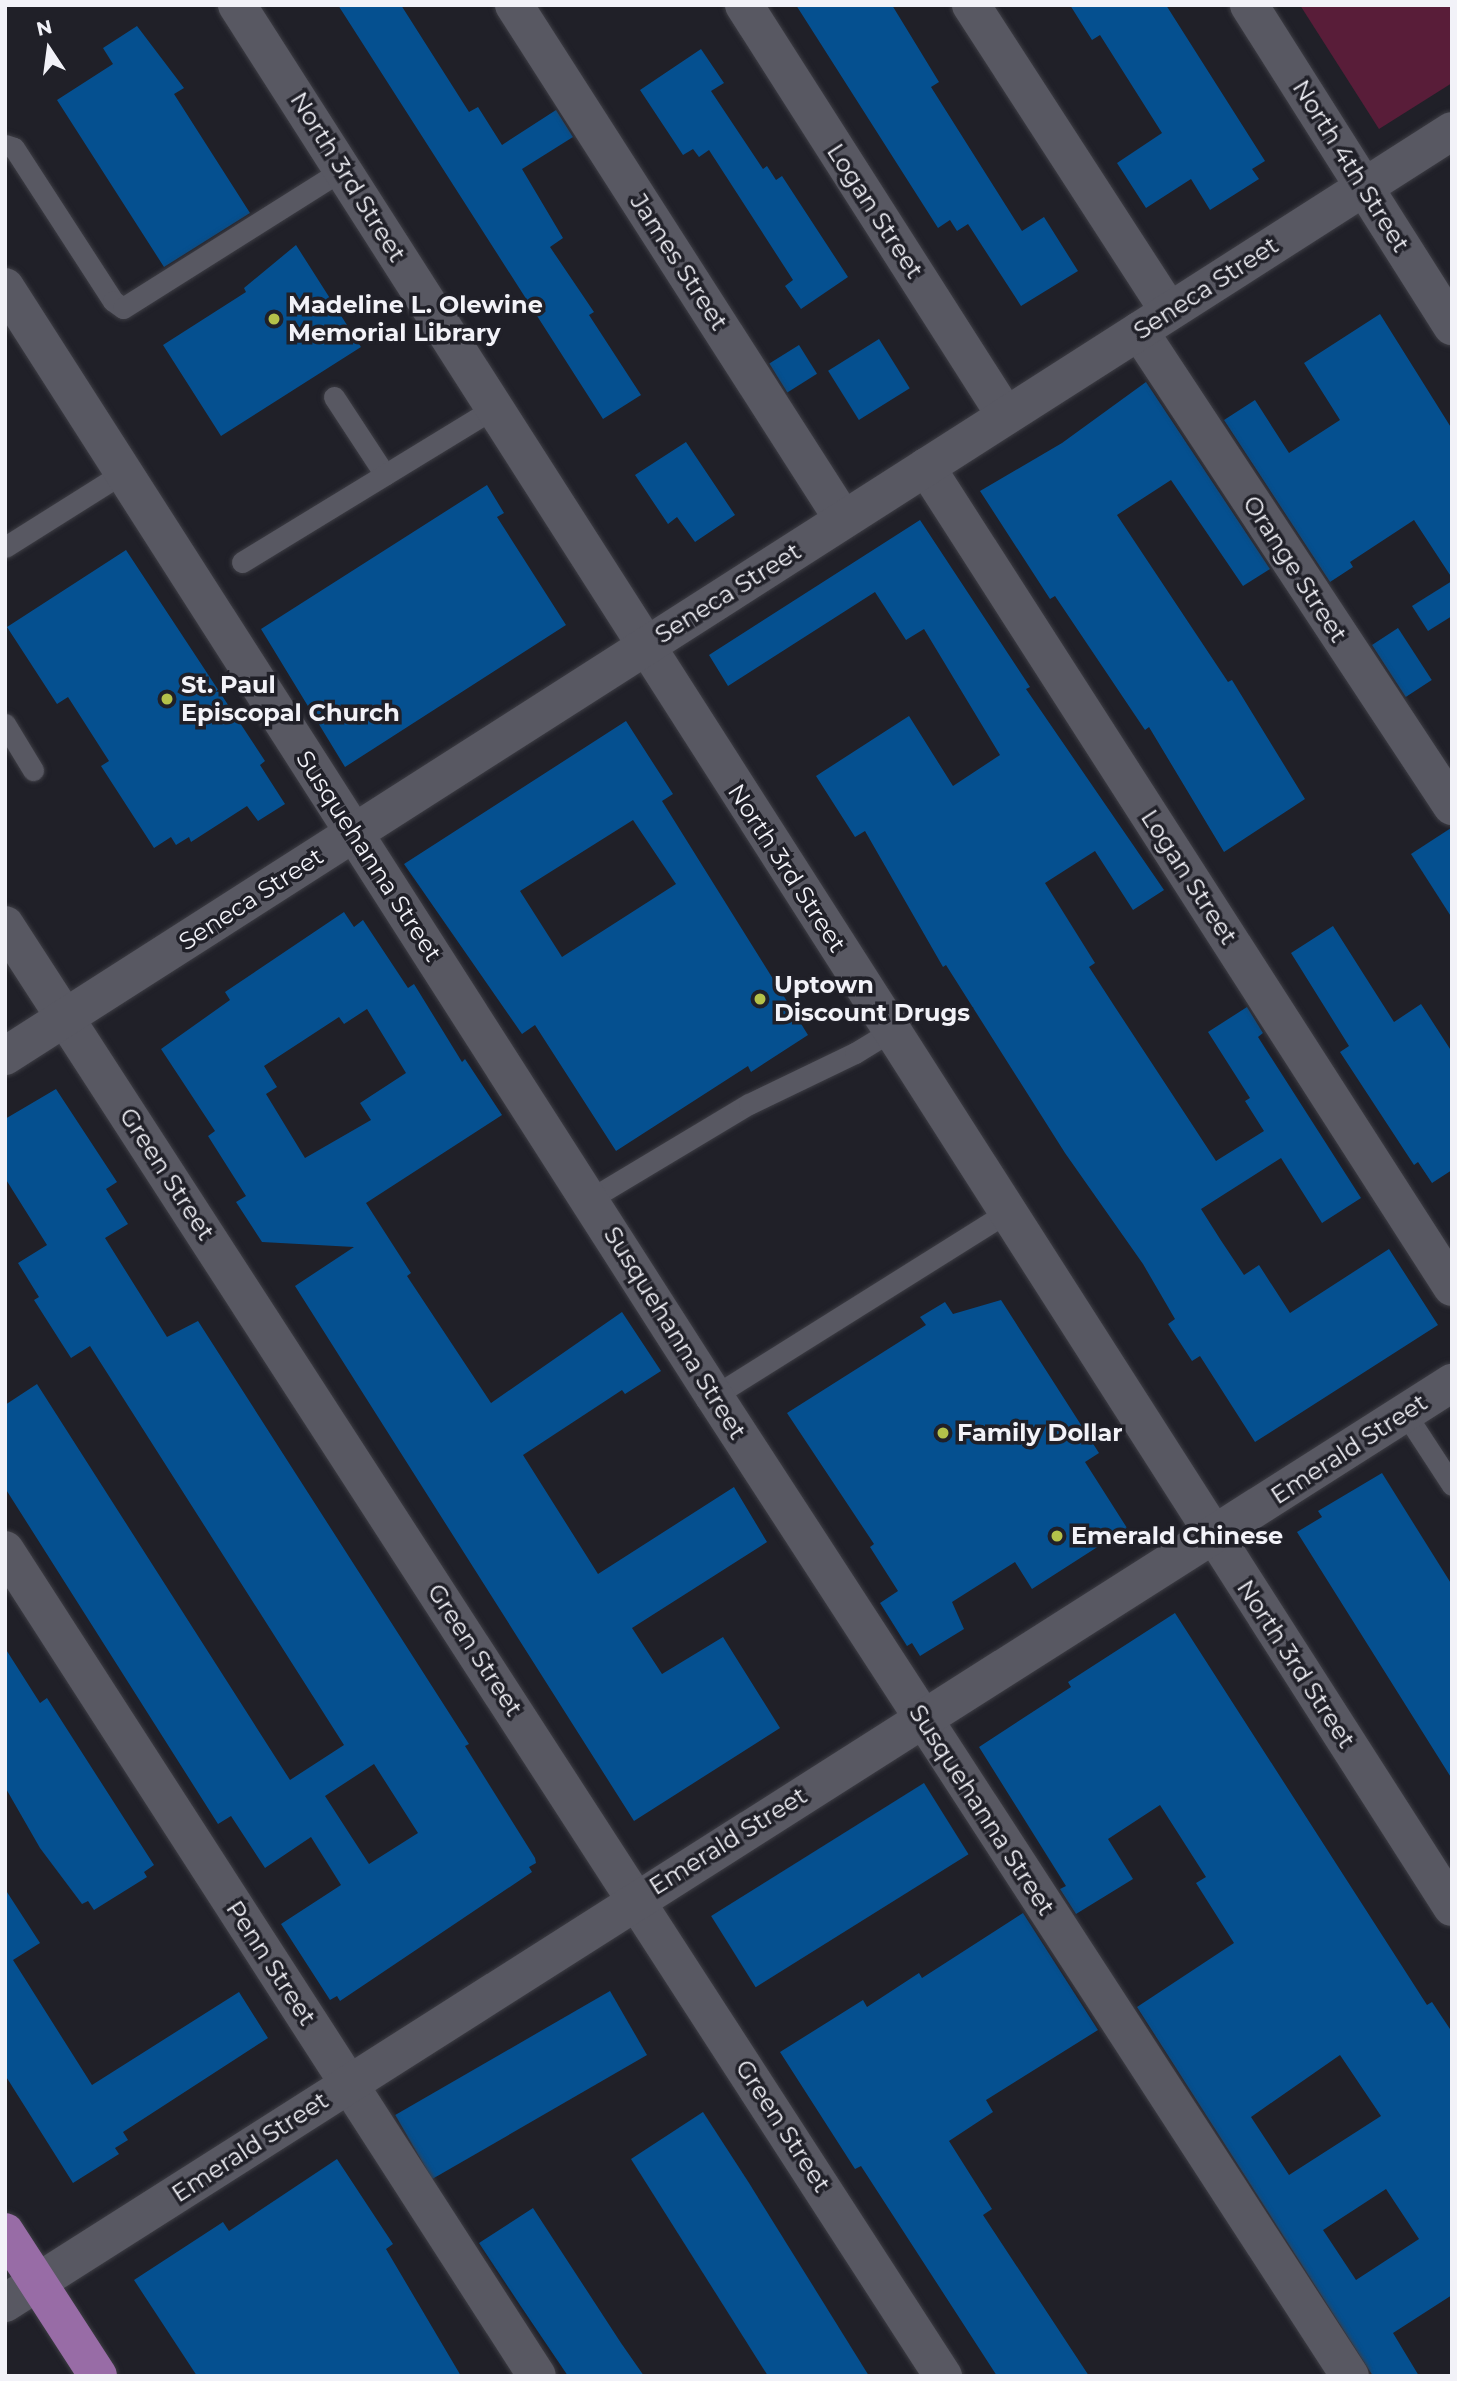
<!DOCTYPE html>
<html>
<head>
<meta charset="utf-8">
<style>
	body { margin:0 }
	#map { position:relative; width:1457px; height:2381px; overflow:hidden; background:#202028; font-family:Montserrat,sans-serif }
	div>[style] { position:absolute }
	.green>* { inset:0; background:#591d39 }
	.building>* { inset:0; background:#055090; transform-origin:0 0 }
	.roads { filter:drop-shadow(0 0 2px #3d3d44) drop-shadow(0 0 2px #3d3d44) }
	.lane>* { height:21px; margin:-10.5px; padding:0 10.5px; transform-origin:10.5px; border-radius:10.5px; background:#585862 }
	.street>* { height:38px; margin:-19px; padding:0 19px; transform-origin:19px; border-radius:19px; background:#585862 }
	.primary>* { height:38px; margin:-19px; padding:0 19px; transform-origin:19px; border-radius:19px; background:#986ca6 }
	.dots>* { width:19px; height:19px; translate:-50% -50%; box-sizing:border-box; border:4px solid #202028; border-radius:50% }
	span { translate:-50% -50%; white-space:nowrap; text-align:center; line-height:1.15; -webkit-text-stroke:7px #202028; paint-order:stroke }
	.street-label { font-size:24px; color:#f2f2f8 }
	.poi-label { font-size:24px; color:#f2f2f8; font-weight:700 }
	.left { translate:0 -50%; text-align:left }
	.frame { position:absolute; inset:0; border:7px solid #f2f2f8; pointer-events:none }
	.north { position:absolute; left:14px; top:14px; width:70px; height:70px; -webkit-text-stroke:5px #202028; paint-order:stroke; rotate:347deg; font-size:19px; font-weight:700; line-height:28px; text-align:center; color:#f2f2f8 }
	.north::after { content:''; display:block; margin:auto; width:24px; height:32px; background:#f2f2f8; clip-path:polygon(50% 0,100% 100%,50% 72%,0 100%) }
</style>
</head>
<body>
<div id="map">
	<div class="green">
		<i style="clip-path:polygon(1300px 5px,1452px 5px,1452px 83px,1379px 129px)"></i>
	</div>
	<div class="building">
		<i style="clip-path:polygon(338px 5px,401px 5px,469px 112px,478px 107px,502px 145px,556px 110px,573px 137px,522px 169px,563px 238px,550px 247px,594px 312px,589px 315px,641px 395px,603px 419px)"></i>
		<i style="clip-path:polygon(796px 5px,892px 5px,939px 82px,931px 87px,1022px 231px,1044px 217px,1078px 271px,1021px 306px,968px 224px,957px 231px,950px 220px,938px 228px)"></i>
		<i style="clip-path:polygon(1070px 5px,1166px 5px,1265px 161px,1252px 169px,1259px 179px,1210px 210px,1191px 179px,1146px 208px,1117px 163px,1162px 133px,1100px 35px,1092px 40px)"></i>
		<i style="clip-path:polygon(137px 26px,184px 88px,174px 94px,250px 213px,164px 267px,57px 100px,113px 64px,103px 48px)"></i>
		<i style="clip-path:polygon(701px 49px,724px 83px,711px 91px,763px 169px,767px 166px,776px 180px,782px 176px,848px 277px,801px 309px,785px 286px,793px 280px,709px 150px,699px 157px,693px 149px,683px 155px,640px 90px)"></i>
		<i style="clip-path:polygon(296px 245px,361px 347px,221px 436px,163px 345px,246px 292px,244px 288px)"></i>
		<i style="clip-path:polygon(1380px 314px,1452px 429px,1452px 578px,1414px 520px,1350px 562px,1353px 567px,1330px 582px,1224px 420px,1255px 400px,1289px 453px,1340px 420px,1304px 363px)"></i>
		<i style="left:879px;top:339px;width:58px;height:60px;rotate:58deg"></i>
		<i style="left:799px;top:345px;width:34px;height:35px;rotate:58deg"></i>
		<i style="clip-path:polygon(1146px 382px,1270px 569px,1243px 586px,1171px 480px,1117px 515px,1228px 682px,1232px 680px,1305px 799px,1224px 852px,1149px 727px,1145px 730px,1055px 596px,1050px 599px,980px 491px,1062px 443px)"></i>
		<i style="clip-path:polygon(686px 442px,735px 515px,695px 542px,677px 517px,668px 524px,635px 475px)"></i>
		<i style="clip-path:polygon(487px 485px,504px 513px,497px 517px,566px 625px,345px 767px,261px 629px)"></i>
		<i style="clip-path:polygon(920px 520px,1030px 687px,1026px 689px,1164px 890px,1133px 910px,1095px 851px,1045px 883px,1095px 963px,1089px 967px,1113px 1004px,1216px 1161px,1264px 1131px,1245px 1101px,1250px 1098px,1208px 1032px,1247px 1007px,1263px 1033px,1258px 1037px,1361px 1198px,1322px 1223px,1281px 1158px,1201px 1209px,1220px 1239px,1244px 1275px,1259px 1265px,1290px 1313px,1389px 1249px,1438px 1325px,1255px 1442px,1200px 1356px,1192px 1361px,1168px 1324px,1175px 1319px,1143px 1264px,1065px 1153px,946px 965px,943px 967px,865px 831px,855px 837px,816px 776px,909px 716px,953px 786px,1000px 755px,924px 629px,906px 640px,875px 592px,728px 686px,709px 655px)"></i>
		<i style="clip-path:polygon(126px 550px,265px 761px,260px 765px,285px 804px,258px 821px,247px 806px,191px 842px,189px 837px,176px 845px,171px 837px,154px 848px,101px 766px,109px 761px,68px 697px,57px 704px,7px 627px)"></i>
		<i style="clip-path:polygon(1452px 581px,1452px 616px,1428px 631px,1412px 606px)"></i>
		<i style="left:1398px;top:628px;width:62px;height:31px;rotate:57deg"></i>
		<i style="clip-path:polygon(evenodd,626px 721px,673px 794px,662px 801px,808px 1035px,751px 1072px,748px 1066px,616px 1151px,535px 1025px,522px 1034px,404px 864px,626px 721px,633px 820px,676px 884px,562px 957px,520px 891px,633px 820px)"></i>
		<i style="clip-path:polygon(1451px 828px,1452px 828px,1452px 918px,1411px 854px)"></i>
		<i style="clip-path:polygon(evenodd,344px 912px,354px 927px,363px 920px,408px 988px,414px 984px,462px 1062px,465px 1059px,502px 1115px,366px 1203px,411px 1273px,407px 1276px,491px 1403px,622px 1312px,661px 1371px,625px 1394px,622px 1390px,523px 1455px,598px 1574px,734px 1487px,767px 1542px,632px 1628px,662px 1674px,723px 1637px,780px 1728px,634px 1821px,295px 1286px,354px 1247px,262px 1242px,236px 1202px,246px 1196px,208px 1136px,215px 1131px,161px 1049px,230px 1000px,225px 992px,344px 912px,367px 1009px,406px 1073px,360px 1103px,371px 1120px,305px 1158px,266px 1094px,277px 1087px,264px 1066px,339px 1017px,344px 1024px,367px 1009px)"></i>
		<i style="clip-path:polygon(1333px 926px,1394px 1022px,1421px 1004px,1452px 1052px,1452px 1170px,1432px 1183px,1418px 1162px,1414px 1165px,1340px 1052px,1349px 1046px,1291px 953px)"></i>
		<i style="clip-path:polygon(evenodd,56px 1089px,117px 1182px,106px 1189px,128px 1224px,105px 1238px,167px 1337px,198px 1321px,469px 1744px,465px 1746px,535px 1858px,536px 1863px,529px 1867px,532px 1872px,340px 2001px,337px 1996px,330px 2000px,281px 1924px,341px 1885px,311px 1837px,265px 1868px,231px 1816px,218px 1824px,5px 1488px,5px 1405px,37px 1384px,290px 1780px,344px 1745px,90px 1346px,71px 1358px,34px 1300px,39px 1297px,18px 1263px,47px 1245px,5px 1178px,5px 1119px,56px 1089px,374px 1764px,418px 1833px,369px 1864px,325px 1796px,374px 1764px)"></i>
		<i style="clip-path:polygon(1001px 1300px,1099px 1453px,1085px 1462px,1127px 1528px,1032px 1589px,1015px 1562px,952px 1602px,964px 1629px,920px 1656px,912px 1643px,907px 1646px,880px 1603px,898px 1591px,870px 1547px,874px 1544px,787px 1413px,926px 1325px,920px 1317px,945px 1302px,953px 1314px)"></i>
		<i style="clip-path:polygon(1382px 1473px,1452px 1585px,1452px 1779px,1297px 1532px,1322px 1517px,1318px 1511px)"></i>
		<i style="clip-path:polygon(evenodd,1175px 1613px,1427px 2005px,1432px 2002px,1452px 2032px,1452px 2295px,1393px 2333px,1419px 2376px,1373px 2376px,1137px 2007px,1234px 1943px,1196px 1883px,1206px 1877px,1160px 1805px,1108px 1839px,1133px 1879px,1076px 1914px,1060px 1889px,1066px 1886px,979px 1747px,1071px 1687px,1068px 1682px,1175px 1613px,1340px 2055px,1381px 2116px,1289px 2175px,1251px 2117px,1340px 2055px,1175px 1613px,1386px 2189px,1419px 2239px,1356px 2280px,1323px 2230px,1386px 2189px)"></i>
		<i style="clip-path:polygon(5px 1648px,40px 1703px,47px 1698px,154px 1865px,144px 1872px,147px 1877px,94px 1910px,88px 1901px,82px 1904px,40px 1848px,5px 1787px)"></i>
		<i style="left:924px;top:1783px;width:84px;height:251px;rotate:58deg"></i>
		<i style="clip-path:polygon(5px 1889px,40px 1943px,13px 1960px,92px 2085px,239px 1992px,268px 2038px,123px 2132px,128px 2140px,115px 2148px,119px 2154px,73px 2183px,5px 2075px)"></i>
		<i style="clip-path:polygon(1023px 1913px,1098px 2030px,986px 2100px,993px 2112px,949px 2141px,992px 2209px,983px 2215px,1089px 2376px,997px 2376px,861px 2166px,855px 2169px,780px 2052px,863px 2000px,867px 2007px,919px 1973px,922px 1978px)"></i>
		<i style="left:610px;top:1991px;width:74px;height:248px;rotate:60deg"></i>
		<i style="clip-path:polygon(703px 2112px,749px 2183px,869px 2376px,768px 2376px,631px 2159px)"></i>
		<i style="clip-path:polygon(337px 2159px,393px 2244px,386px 2249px,461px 2376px,197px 2376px,134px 2280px,223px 2222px,229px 2231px)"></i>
		<i style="clip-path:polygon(533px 2208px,621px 2343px,644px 2376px,568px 2376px,520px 2305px,479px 2243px)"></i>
	</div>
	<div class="roads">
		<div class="lane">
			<i style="left:5px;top:145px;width:9px;rotate:18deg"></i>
			<i style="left:14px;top:148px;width:182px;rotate:57.1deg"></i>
			<i style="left:113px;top:301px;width:12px;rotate:35deg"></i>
			<i style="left:123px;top:308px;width:261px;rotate:-32.2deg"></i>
			<i style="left:334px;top:397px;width:93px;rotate:56.8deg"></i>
			<i style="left:5px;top:547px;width:141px;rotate:-32.2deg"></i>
			<i style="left:242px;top:562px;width:294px;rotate:-31.4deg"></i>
			<i style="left:5px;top:724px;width:54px;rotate:58.7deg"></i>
			<i style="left:590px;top:1199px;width:185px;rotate:-30.9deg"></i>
			<i style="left:749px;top:1104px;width:118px;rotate:-25.7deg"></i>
			<i style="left:855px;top:1053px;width:42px;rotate:-31.4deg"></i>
			<i style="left:714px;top:1396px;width:346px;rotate:-32.1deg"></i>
			<i style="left:1405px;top:1413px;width:86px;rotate:56.9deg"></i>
		</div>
		<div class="street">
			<i style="left:237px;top:5px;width:2257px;rotate:57.43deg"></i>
			<i style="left:514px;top:5px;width:610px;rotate:57.38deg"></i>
			<i style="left:744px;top:5px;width:487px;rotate:57.5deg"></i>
			<i style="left:971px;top:5px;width:364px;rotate:57.1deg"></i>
			<i style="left:1249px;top:5px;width:380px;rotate:57.7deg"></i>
			<i style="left:5px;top:287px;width:1316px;rotate:57.41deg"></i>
			<i style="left:714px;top:1396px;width:1168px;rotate:57.02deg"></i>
			<i style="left:1139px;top:331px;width:569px;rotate:56.62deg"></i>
			<i style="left:926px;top:467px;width:974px;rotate:57.32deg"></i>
			<i style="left:5px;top:925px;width:1728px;rotate:57.12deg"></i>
			<i style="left:5px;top:1056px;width:1717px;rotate:-32.59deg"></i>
			<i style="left:5px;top:1550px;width:982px;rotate:57.22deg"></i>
			<i style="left:5px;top:2303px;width:1715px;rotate:-32.45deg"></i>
		</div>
		<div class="primary">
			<i style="left:5px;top:2232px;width:171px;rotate:57.1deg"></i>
		</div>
	</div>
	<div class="dots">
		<i style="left:274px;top:319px;background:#b4c24a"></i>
		<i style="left:167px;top:699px;background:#b4c24a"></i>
		<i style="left:760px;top:999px;background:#b4c24a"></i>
		<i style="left:943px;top:1433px;background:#b4c24a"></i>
		<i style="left:1057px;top:1536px;background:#b4c24a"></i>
	</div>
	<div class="street-label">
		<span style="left:1351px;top:166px;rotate:58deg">North 4th Street</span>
		<span style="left:348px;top:177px;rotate:58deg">North 3rd Street</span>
		<span style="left:875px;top:211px;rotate:57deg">Logan Street</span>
		<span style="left:679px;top:262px;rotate:57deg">James Street</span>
		<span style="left:1206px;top:288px;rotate:-33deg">Seneca Street</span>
		<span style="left:1295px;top:569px;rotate:57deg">Orange Street</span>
		<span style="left:728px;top:593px;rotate:-32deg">Seneca Street</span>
		<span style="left:369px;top:856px;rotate:57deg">Susquehanna Street</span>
		<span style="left:787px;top:868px;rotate:57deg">North 3rd Street</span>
		<span style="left:1189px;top:877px;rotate:57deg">Logan Street</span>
		<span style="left:251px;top:899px;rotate:-33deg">Seneca Street</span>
		<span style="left:167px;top:1174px;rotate:57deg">Green Street</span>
		<span style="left:675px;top:1333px;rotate:58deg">Susquehanna Street</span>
		<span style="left:1349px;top:1449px;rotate:-33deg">Emerald Street</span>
		<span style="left:475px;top:1650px;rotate:57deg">Green Street</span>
		<span style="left:1296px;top:1664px;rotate:57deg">North 3rd Street</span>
		<span style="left:982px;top:1810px;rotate:57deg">Susquehanna Street</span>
		<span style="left:728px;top:1841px;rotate:-32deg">Emerald Street</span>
		<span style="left:271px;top:1963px;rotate:57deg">Penn Street</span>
		<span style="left:783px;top:2126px;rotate:57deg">Green Street</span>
		<span style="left:250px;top:2147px;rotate:-33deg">Emerald Street</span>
	</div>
	<div class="poi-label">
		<span class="left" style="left:288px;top:319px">Madeline L. Olewine<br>Memorial Library</span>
		<span class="left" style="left:181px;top:699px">St. Paul<br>Episcopal Church</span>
		<span class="left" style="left:774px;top:999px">Uptown<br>Discount Drugs</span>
		<span class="left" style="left:957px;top:1433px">Family Dollar</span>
		<span class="left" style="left:1071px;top:1536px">Emerald Chinese</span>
	</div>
	<div class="frame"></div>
	<div class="north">N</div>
</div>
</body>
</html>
